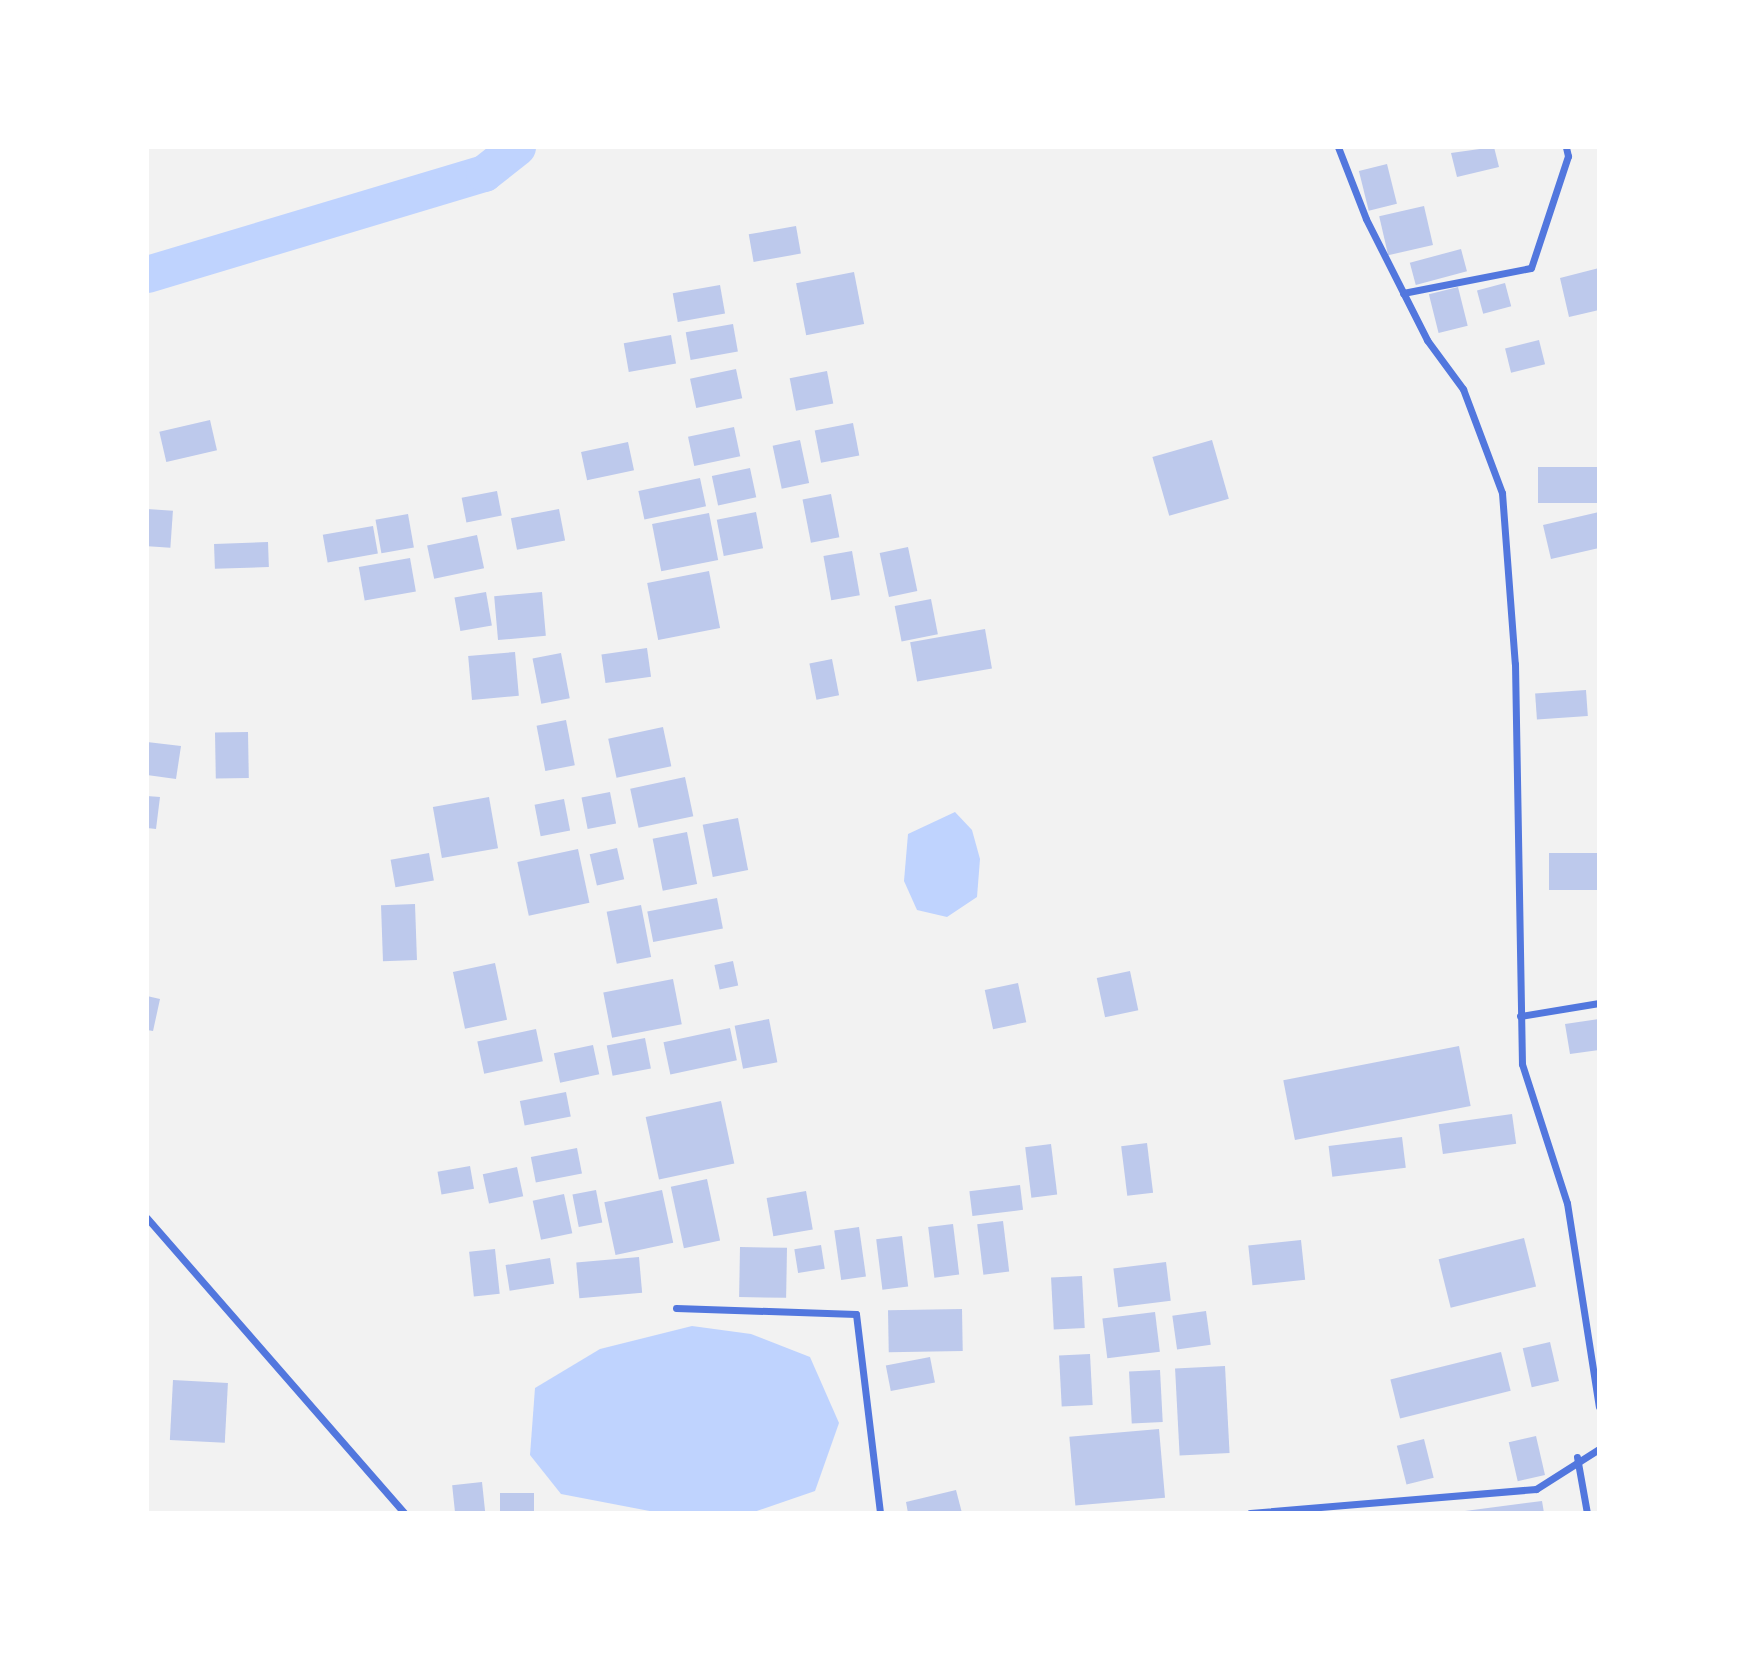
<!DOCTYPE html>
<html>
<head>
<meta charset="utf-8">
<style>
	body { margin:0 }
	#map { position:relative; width:1746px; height:1660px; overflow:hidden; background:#f2f2f2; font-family:"Space Grotesk",sans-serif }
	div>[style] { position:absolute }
	.water>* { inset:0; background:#bfd3fe }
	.canal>* { height:37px; margin:-18.5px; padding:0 18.5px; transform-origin:18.5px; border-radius:18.5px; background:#bfd3fe }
	.building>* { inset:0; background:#bdc9ec; transform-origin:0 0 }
	.minor>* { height:7px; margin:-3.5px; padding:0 3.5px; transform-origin:3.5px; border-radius:3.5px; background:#5277de }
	span { translate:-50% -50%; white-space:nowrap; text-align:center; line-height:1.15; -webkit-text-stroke:5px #fff; paint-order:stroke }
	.frame { position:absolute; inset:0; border:149px solid #fff; pointer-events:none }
</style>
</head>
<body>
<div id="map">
	<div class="water">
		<i style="clip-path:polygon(955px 812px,972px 830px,980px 859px,977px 897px,947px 917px,917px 910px,904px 881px,908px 834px)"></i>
		<i style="clip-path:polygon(692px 1326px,751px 1334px,810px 1357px,839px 1423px,815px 1491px,751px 1513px,660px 1513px,561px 1494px,530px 1455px,535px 1388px,600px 1349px)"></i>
	</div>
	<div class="canal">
		<i style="left:147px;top:274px;width:352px;rotate:-16.7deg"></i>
		<i style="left:484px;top:173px;width:42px;rotate:-38.2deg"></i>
	</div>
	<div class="building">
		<i style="clip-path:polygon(1494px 147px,1499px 167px,1457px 177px,1451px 153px)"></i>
		<i style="left:1387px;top:164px;width:41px;height:29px;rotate:76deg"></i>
		<i style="left:1424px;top:206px;width:40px;height:46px;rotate:77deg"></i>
		<i style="left:796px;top:226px;width:28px;height:48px;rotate:80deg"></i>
		<i style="left:1461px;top:249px;width:23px;height:53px;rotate:75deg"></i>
		<i style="clip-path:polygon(1599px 268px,1599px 310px,1569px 317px,1560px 278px)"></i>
		<i style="left:854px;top:272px;width:53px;height:59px;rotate:79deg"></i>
		<i style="left:1505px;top:283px;width:24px;height:29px;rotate:75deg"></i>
		<i style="left:720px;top:285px;width:29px;height:48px;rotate:80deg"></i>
		<i style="left:1458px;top:287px;width:40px;height:30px;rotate:76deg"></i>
		<i style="left:733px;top:324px;width:28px;height:48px;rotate:80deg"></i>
		<i style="left:671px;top:335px;width:29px;height:48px;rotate:80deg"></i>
		<i style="left:1539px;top:340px;width:25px;height:35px;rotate:76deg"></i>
		<i style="left:736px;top:369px;width:30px;height:47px;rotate:78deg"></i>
		<i style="left:827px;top:371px;width:33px;height:38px;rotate:79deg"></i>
		<i style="left:210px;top:420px;width:31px;height:52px;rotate:77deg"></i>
		<i style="left:853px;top:423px;width:33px;height:39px;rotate:79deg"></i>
		<i style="left:734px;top:427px;width:30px;height:47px;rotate:78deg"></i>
		<i style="left:800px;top:440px;width:44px;height:28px;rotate:78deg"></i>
		<i style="left:1212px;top:440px;width:61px;height:62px;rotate:74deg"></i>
		<i style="left:628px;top:442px;width:29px;height:48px;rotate:78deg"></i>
		<i style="left:1599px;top:467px;width:36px;height:61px;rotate:90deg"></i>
		<i style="left:750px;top:468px;width:30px;height:39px;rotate:78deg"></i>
		<i style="left:700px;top:478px;width:29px;height:63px;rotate:78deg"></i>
		<i style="left:497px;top:491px;width:25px;height:36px;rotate:79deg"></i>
		<i style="left:831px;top:494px;width:44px;height:29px;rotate:79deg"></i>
		<i style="left:147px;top:509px;width:26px;height:37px;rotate:4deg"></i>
		<i style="left:559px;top:509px;width:32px;height:49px;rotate:79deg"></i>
		<i style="left:756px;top:512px;width:37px;height:40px;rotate:79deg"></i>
		<i style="clip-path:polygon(1599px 512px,1599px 548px,1551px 559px,1543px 525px)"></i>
		<i style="left:709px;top:513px;width:48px;height:58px;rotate:79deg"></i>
		<i style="left:408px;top:514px;width:34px;height:33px;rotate:80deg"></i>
		<i style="left:373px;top:526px;width:28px;height:51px;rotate:80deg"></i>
		<i style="left:477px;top:535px;width:34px;height:51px;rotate:78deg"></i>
		<i style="left:268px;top:542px;width:25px;height:54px;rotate:88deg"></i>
		<i style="left:908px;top:547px;width:45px;height:29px;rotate:78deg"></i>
		<i style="left:852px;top:551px;width:45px;height:29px;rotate:80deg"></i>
		<i style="left:410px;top:558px;width:34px;height:52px;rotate:80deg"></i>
		<i style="left:709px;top:571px;width:58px;height:63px;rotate:79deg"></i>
		<i style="left:486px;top:592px;width:34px;height:32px;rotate:80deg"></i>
		<i style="left:542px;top:592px;width:44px;height:48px;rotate:85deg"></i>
		<i style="left:931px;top:599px;width:36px;height:37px;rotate:79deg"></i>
		<i style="left:985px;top:629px;width:40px;height:76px;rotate:80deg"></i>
		<i style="left:647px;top:648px;width:29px;height:46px;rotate:82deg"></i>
		<i style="left:515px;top:652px;width:44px;height:47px;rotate:85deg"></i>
		<i style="left:561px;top:653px;width:46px;height:29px;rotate:79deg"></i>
		<i style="left:832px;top:659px;width:37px;height:23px;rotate:79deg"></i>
		<i style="left:1586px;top:690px;width:26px;height:51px;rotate:86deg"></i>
		<i style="left:566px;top:720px;width:46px;height:30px;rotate:79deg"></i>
		<i style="left:663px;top:727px;width:40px;height:56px;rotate:78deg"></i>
		<i style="left:248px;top:732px;width:46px;height:33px;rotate:89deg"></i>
		<i style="clip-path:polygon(147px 742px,181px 746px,176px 779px,147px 775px)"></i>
		<i style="left:685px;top:777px;width:40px;height:56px;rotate:78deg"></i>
		<i style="left:610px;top:792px;width:32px;height:29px;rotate:79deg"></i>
		<i style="clip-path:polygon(147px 796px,160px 797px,156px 829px,147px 828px)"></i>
		<i style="left:489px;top:797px;width:52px;height:57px;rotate:80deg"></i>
		<i style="left:564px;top:799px;width:32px;height:30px;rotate:79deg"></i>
		<i style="left:738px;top:818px;width:53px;height:36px;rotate:79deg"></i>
		<i style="left:687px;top:832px;width:53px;height:35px;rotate:79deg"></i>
		<i style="left:617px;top:848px;width:32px;height:28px;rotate:77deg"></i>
		<i style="left:578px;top:849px;width:55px;height:62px;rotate:78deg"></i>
		<i style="left:429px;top:853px;width:28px;height:39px;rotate:80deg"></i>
		<i style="left:1599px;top:853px;width:37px;height:50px;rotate:90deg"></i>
		<i style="left:717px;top:898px;width:31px;height:71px;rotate:79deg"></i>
		<i style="left:415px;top:904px;width:56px;height:34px;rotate:88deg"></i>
		<i style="left:641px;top:905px;width:53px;height:35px;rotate:79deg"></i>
		<i style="left:733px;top:961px;width:25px;height:19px;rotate:78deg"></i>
		<i style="left:495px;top:963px;width:58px;height:43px;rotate:78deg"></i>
		<i style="left:1130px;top:971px;width:40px;height:34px;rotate:78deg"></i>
		<i style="left:673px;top:979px;width:46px;height:71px;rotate:79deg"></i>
		<i style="left:1018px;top:983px;width:40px;height:34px;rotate:78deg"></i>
		<i style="clip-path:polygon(147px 996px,160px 999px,153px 1031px,147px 1030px)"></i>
		<i style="left:769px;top:1019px;width:44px;height:35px;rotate:79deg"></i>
		<i style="clip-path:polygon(1599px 1019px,1599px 1050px,1570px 1054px,1565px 1024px)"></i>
		<i style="left:730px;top:1028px;width:33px;height:68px;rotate:78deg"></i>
		<i style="left:536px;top:1029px;width:33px;height:60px;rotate:78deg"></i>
		<i style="left:645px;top:1038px;width:31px;height:39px;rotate:79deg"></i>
		<i style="left:593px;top:1045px;width:30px;height:40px;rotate:78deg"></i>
		<i style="left:1459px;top:1046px;width:61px;height:179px;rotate:79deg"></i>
		<i style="left:566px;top:1092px;width:25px;height:47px;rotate:79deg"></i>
		<i style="left:721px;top:1101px;width:64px;height:77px;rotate:78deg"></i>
		<i style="left:1512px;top:1114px;width:30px;height:74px;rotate:82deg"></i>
		<i style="left:1402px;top:1137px;width:31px;height:74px;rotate:83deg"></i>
		<i style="left:1147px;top:1143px;width:50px;height:26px;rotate:83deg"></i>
		<i style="left:1051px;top:1144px;width:51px;height:26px;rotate:83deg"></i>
		<i style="left:577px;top:1148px;width:26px;height:47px;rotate:79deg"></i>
		<i style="left:470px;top:1166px;width:23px;height:33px;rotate:80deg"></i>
		<i style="left:517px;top:1167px;width:30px;height:35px;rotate:78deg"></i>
		<i style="left:707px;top:1179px;width:63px;height:37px;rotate:78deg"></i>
		<i style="left:1020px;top:1185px;width:25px;height:51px;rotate:83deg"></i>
		<i style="left:596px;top:1190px;width:33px;height:24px;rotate:79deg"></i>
		<i style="left:662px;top:1190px;width:54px;height:59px;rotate:78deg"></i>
		<i style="left:806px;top:1191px;width:39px;height:40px;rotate:80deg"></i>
		<i style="left:564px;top:1194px;width:40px;height:32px;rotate:78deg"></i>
		<i style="left:1003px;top:1221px;width:51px;height:26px;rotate:83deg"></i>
		<i style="left:953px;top:1224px;width:51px;height:25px;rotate:83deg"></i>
		<i style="left:859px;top:1227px;width:50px;height:25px;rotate:82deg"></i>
		<i style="left:902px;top:1236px;width:51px;height:26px;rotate:83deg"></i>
		<i style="left:1524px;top:1238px;width:50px;height:88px;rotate:76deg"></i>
		<i style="left:1301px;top:1240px;width:40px;height:53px;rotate:84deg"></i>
		<i style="left:821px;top:1245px;width:24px;height:27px;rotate:81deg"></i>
		<i style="left:740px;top:1247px;width:47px;height:50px;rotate:1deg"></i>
		<i style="left:495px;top:1249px;width:45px;height:26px;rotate:84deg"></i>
		<i style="left:639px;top:1257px;width:36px;height:63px;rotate:85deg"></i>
		<i style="left:550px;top:1258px;width:26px;height:45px;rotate:81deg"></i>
		<i style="left:1166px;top:1262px;width:39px;height:53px;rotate:83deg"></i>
		<i style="left:1082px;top:1276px;width:52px;height:31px;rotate:87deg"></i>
		<i style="left:962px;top:1309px;width:42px;height:74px;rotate:89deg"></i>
		<i style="left:1206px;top:1311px;width:34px;height:34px;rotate:82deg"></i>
		<i style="left:1155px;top:1312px;width:40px;height:53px;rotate:83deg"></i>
		<i style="left:1550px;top:1342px;width:40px;height:28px;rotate:77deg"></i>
		<i style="left:1501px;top:1352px;width:40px;height:114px;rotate:76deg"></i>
		<i style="left:1090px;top:1354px;width:51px;height:31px;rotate:87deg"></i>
		<i style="left:930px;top:1357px;width:26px;height:45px;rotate:79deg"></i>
		<i style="left:1225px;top:1366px;width:87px;height:50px;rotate:87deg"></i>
		<i style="left:1160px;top:1370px;width:52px;height:31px;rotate:87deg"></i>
		<i style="left:173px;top:1380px;width:55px;height:60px;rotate:3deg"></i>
		<i style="left:1159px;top:1429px;width:69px;height:90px;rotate:85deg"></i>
		<i style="left:1536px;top:1436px;width:40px;height:28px;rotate:77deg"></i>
		<i style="left:1424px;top:1439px;width:40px;height:28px;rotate:76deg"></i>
		<i style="left:482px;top:1482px;width:31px;height:30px;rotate:84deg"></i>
		<i style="clip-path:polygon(956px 1490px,962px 1513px,908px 1513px,906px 1502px)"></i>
		<i style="left:534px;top:1493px;width:20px;height:34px;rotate:90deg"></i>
		<i style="clip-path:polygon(1542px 1501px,1544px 1513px,1465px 1513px,1465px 1511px)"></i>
	</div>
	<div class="minor">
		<i style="left:1338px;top:147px;width:77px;rotate:68.7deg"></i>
		<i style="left:1366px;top:219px;width:136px;rotate:63.2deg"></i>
		<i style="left:1427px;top:340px;width:61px;rotate:53.7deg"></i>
		<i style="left:1463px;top:389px;width:111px;rotate:69.4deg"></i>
		<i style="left:1502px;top:493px;width:171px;rotate:85.7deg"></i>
		<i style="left:1515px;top:664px;width:400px;rotate:89deg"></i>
		<i style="left:1522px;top:1064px;width:146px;rotate:72.1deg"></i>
		<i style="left:1567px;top:1203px;width:206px;rotate:81.1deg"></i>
		<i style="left:1403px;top:293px;width:130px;rotate:-11.1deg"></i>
		<i style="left:1531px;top:268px;width:118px;rotate:-71.7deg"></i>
		<i style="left:1568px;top:156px;width:9px;rotate:-103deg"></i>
		<i style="left:1520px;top:1016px;width:80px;rotate:-9.3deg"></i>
		<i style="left:147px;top:1218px;width:391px;rotate:48.9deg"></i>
		<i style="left:676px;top:1308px;width:180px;rotate:1.9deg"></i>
		<i style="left:856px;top:1314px;width:200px;rotate:83.1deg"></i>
		<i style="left:1577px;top:1457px;width:57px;rotate:79.9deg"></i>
		<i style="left:1250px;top:1513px;width:287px;rotate:-4.8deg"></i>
		<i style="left:1536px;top:1489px;width:75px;rotate:-32.4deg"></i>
	</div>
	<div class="frame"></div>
</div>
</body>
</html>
